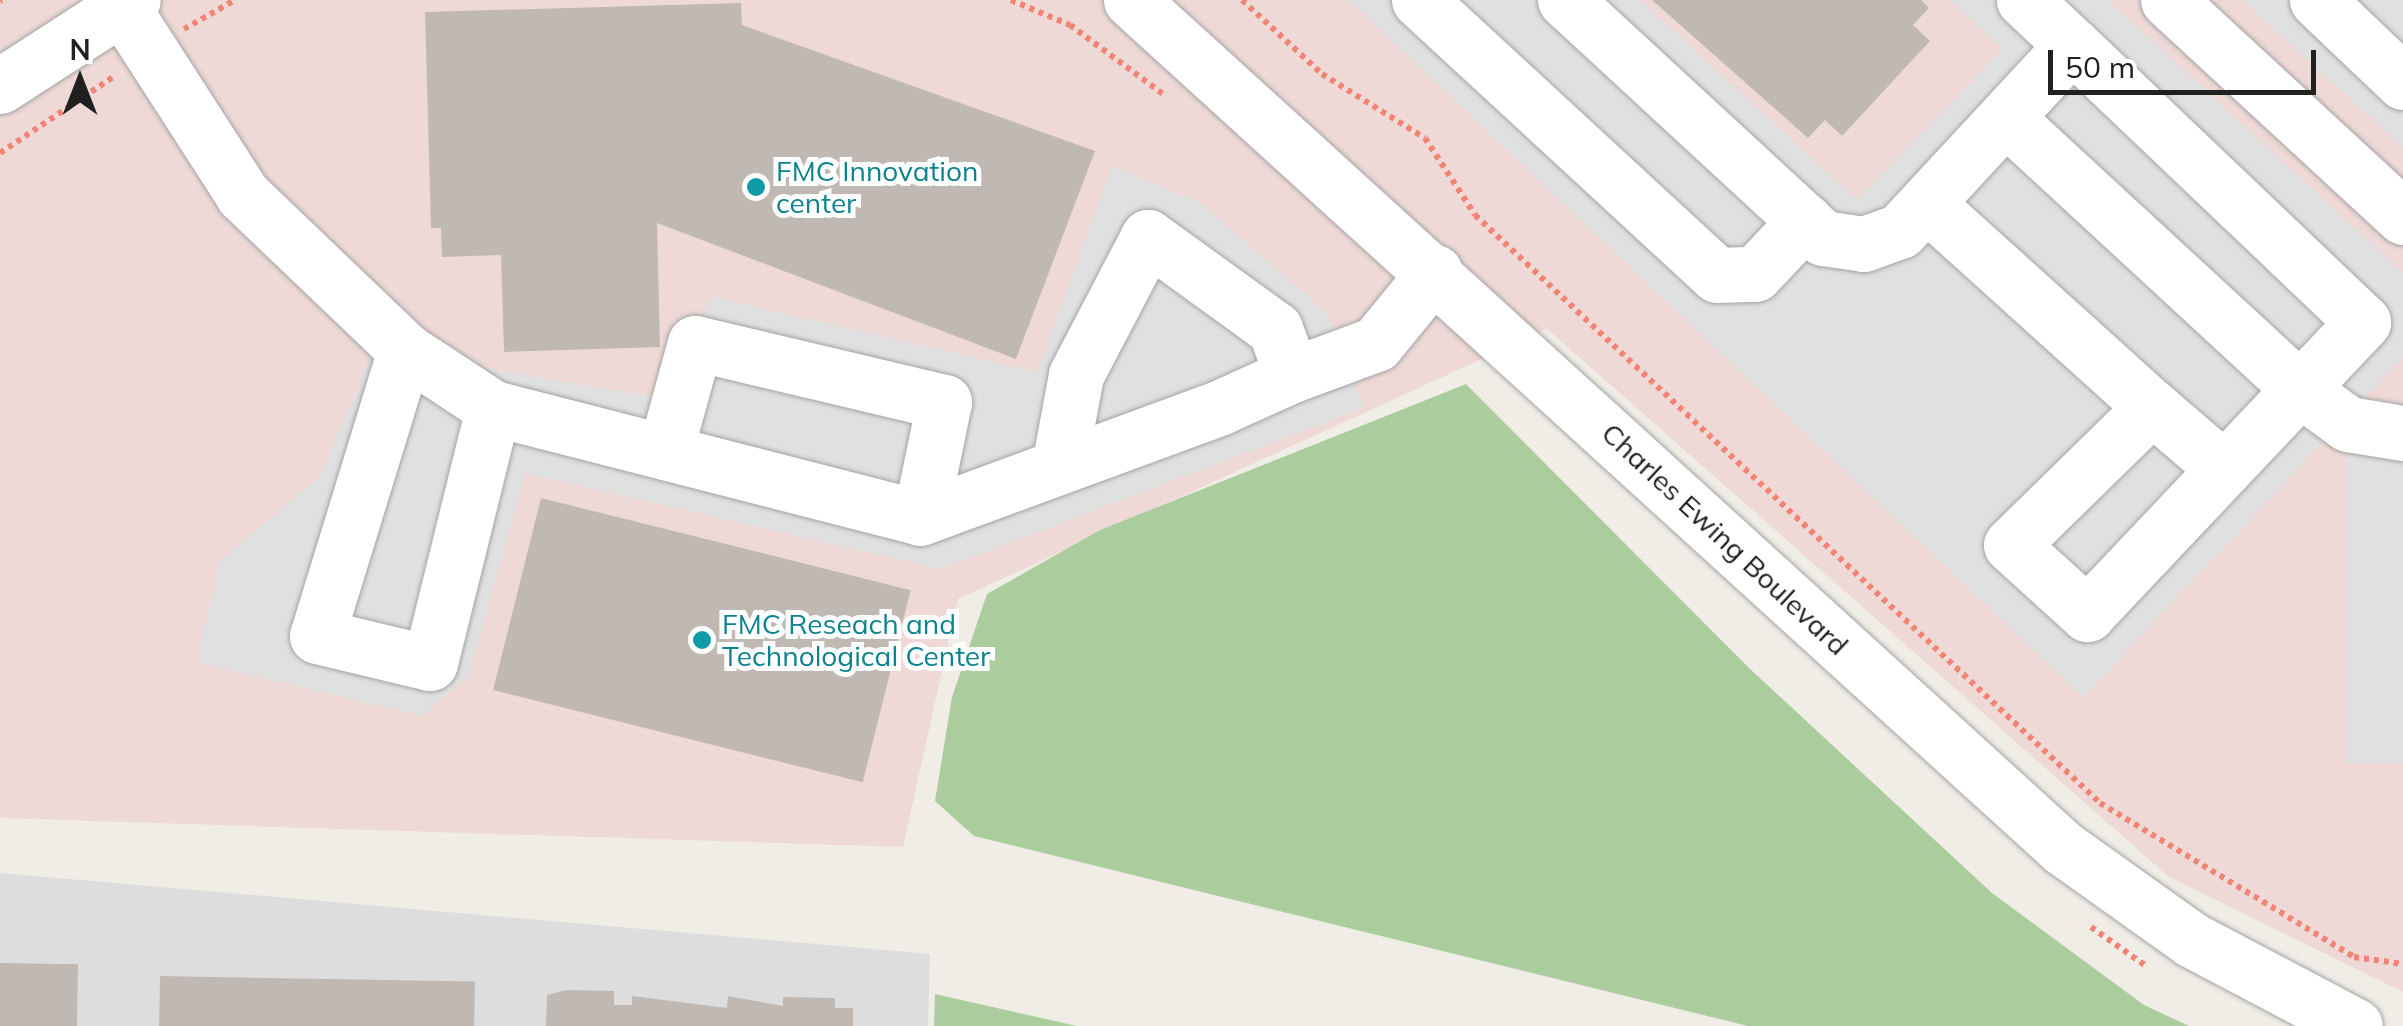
<!DOCTYPE html>
<html>
<head>
<meta charset="utf-8">
<style>
	body { margin:0 }
	#map { position:relative; width:2403px; height:1026px; overflow:hidden; background:#f0ede7; font-family:Mulish,sans-serif }
	div>[style] { position:absolute }
	.residential>* { inset:0; background:#dedddd }
	.commercial>* { inset:0; background:#efd9d7 }
	.forest>* { inset:0; background:#abcd9e }
	.parking>* { inset:0; background:#e0e0e0; transform-origin:0 0 }
	.building>* { inset:0; background:#c0b9b3; transform-origin:0 0 }
	.path>* { height:6px; margin-top:-3px; transform-origin:0; background:repeating-linear-gradient(90deg,#f28475 0 5px,transparent 0 10px) }
	.roads { filter:drop-shadow(0 0 2px #a4a4a4) drop-shadow(0 0 2px #a4a4a4) }
	.minor>* { height:55px; margin:-27.5px; padding:0 27.5px; transform-origin:27.5px; border-radius:27.5px; background:#fff }
	.dots>* { width:28px; height:28px; translate:-50% -50%; box-sizing:border-box; border:5px solid #fff; border-radius:50% }
	span { translate:-50% -50%; white-space:nowrap; text-align:center; line-height:1.15; -webkit-text-stroke:10px #fff; paint-order:stroke }
	.culture-label { font-size:28px; color:#0d838f }
	.left { translate:0 -50%; text-align:left }
	.street-label { font-size:28px; color:#202020 }
	.north { position:absolute; left:30px; top:30px; width:100px; height:100px; -webkit-text-stroke:8px #fff; paint-order:stroke; rotate:0deg; font-size:28px; font-weight:700; line-height:40px; text-align:center; color:#202020 }
	.north::after { content:''; display:block; margin:auto; width:35px; height:45px; background:#202020; clip-path:polygon(50% 0,100% 100%,50% 72%,0 100%) }
	.scale { position:absolute; left:2048px; top:50px; width:268px; height:45px; box-sizing:border-box; border:5px solid #202020; border-top:0; padding-left:12px; font-size:30px; line-height:35px; white-space:nowrap; color:#202020; -webkit-text-stroke:8px #fff; paint-order:stroke }
</style>
</head>
<body>
<div id="map">
	<div class="residential">
		<i style="clip-path:polygon(0 873px,930px 954px,928px 1026px,0 1026px)"></i>
	</div>
	<div class="commercial">
		<i style="clip-path:polygon(0 0,2403px 0,2403px 992px,2169px 877px,1547px 329px,958px 599px,903px 847px,0 818px)"></i>
	</div>
	<div class="forest">
		<i style="clip-path:polygon(1466px 384px,1748px 667px,1992px 893px,2144px 1005px,2189px 1026px,1748px 1026px,974px 836px,935px 801px,952px 697px,987px 594px,1100px 530px)"></i>
		<i style="clip-path:polygon(935px 994px,1077px 1026px,934px 1026px)"></i>
	</div>
	<div class="parking">
		<i style="clip-path:polygon(1349px 0,1640px 0,1857px 200px,2003px 49px,1950px 0,2108px 0,2403px 273px,2403px 357px,2083px 697px)"></i>
		<i style="clip-path:polygon(2242px 0,2403px 0,2403px 147px)"></i>
		<i style="clip-path:polygon(1112px 166px,1199px 202px,1325px 311px,1364px 408px,940px 569px,525px 473px,469px 675px,422px 716px,196px 662px,220px 561px,320px 476px,374px 349px,654px 397px,712px 297px,1037px 372px)"></i>
		<i style="left:2403px;top:406px;width:357px;height:56px;rotate:90deg"></i>
	</div>
	<div class="building">
		<i style="clip-path:polygon(1652px 0,1921px 0,1929px 8px,1913px 25px,1930px 41px,1842px 136px,1825px 120px,1808px 138px)"></i>
		<i style="clip-path:polygon(741px 3px,742px 25px,1095px 151px,1016px 359px,657px 223px,660px 347px,504px 352px,501px 255px,442px 257px,441px 228px,431px 228px,425px 12px)"></i>
		<i style="left:541px;top:498px;width:381px;height:198px;rotate:14deg"></i>
		<i style="left:0;top:963px;width:78px;height:63px;rotate:1deg"></i>
		<i style="left:160px;top:976px;width:315px;height:50px;rotate:1deg"></i>
		<i style="clip-path:polygon(566px 990px,614px 991px,614px 1005px,632px 1005px,632px 996px,727px 1008px,728px 996px,783px 1006px,783px 997px,835px 998px,835px 1008px,853px 1008px,853px 1026px,546px 1026px,547px 995px)"></i>
	</div>
	<div class="path">
		<i style="left:1011px;top:0;width:64px;rotate:23deg"></i>
		<i style="left:1070px;top:25px;width:116px;rotate:36.6deg"></i>
		<i style="left:1242px;top:0;width:109px;rotate:42.8deg"></i>
		<i style="left:1322px;top:74px;width:121px;rotate:31.9deg"></i>
		<i style="left:1425px;top:138px;width:92px;rotate:57deg"></i>
		<i style="left:1475px;top:215px;width:858px;rotate:43.25deg"></i>
		<i style="left:2100px;top:803px;width:297px;rotate:31.2deg"></i>
		<i style="left:2354px;top:957px;width:49px;rotate:8.1deg"></i>
		<i style="left:0;top:1px;width:2px;rotate:-27deg"></i>
		<i style="left:184px;top:29px;width:59px;rotate:-29.6deg"></i>
		<i style="left:0;top:153px;width:140px;rotate:-33.9deg"></i>
		<i style="left:2091px;top:927px;width:67px;rotate:35.3deg"></i>
	</div>
	<div class="roads">
		<div class="minor">
			<i style="left:1131px;top:0;width:1260px;rotate:42.3deg"></i>
			<i style="left:2063px;top:848px;width:158px;rotate:35.5deg"></i>
			<i style="left:2192px;top:940px;width:184px;rotate:27.8deg"></i>
			<i style="left:1419px;top:0;width:405px;rotate:42.7deg"></i>
			<i style="left:1717px;top:275px;width:38px;rotate:-2deg"></i>
			<i style="left:1755px;top:274px;width:73px;rotate:-46.7deg"></i>
			<i style="left:1565px;top:0;width:351px;rotate:42.7deg"></i>
			<i style="left:1823px;top:238px;width:41px;rotate:8.3deg"></i>
			<i style="left:1864px;top:244px;width:38px;rotate:-20deg"></i>
			<i style="left:1900px;top:231px;width:253px;rotate:-47.2deg"></i>
			<i style="left:2072px;top:45px;width:66px;rotate:-136.8deg"></i>
			<i style="left:2168px;top:0;width:320px;rotate:42.7deg"></i>
			<i style="left:2317px;top:0;width:119px;rotate:43.6deg"></i>
			<i style="left:122px;top:7px;width:224px;rotate:57.2deg"></i>
			<i style="left:243px;top:195px;width:224px;rotate:43.7deg"></i>
			<i style="left:405px;top:350px;width:105px;rotate:33.4deg"></i>
			<i style="left:0;top:86px;width:158px;rotate:-32.9deg"></i>
			<i style="left:2006px;top:118px;width:400px;rotate:42.7deg"></i>
			<i style="left:2300px;top:389px;width:59px;rotate:36.1deg"></i>
			<i style="left:2348px;top:424px;width:56px;rotate:9.3deg"></i>
			<i style="left:1927px;top:204px;width:303px;rotate:42.1deg"></i>
			<i style="left:2152px;top:407px;width:197px;rotate:135.6deg"></i>
			<i style="left:2011px;top:545px;width:103px;rotate:42.2deg"></i>
			<i style="left:2087px;top:614px;width:402px;rotate:-46.6deg"></i>
			<i style="left:2363px;top:322px;width:402px;rotate:-136.4deg"></i>
			<i style="left:405px;top:350px;width:299px;rotate:107.1deg"></i>
			<i style="left:317px;top:636px;width:116px;rotate:13.4deg"></i>
			<i style="left:430px;top:663px;width:263px;rotate:-76.1deg"></i>
			<i style="left:493px;top:408px;width:441px;rotate:14.4deg"></i>
			<i style="left:920px;top:518px;width:321px;rotate:-20.2deg"></i>
			<i style="left:1221px;top:407px;width:78px;rotate:-24.3deg"></i>
			<i style="left:1292px;top:375px;width:49px;rotate:-110.3deg"></i>
			<i style="left:1275px;top:329px;width:157px;rotate:-144.1deg"></i>
			<i style="left:1148px;top:237px;width:156px;rotate:117.6deg"></i>
			<i style="left:1076px;top:375px;width:93px;rotate:100.6deg"></i>
			<i style="left:1292px;top:375px;width:90px;rotate:-20.3deg"></i>
			<i style="left:1376px;top:344px;width:93px;rotate:-50.7deg"></i>
			<i style="left:2152px;top:407px;width:95px;rotate:40.7deg"></i>
			<i style="left:665px;top:452px;width:113px;rotate:-74.6deg"></i>
			<i style="left:695px;top:343px;width:256px;rotate:13.3deg"></i>
			<i style="left:944px;top:402px;width:118px;rotate:101.7deg"></i>
		</div>
	</div>
	<div class="dots">
		<i style="left:756px;top:187px;background:#0f9aa8"></i>
		<i style="left:702px;top:640px;background:#0f9aa8"></i>
	</div>
	<div class="culture-label">
		<span class="left" style="left:776px;top:187px">FMC Innovation<br>center</span>
		<span class="left" style="left:722px;top:640px">FMC Reseach and<br>Technological Center</span>
	</div>
	<div class="street-label">
		<span style="left:1725px;top:539px;rotate:43deg">Charles Ewing Boulevard</span>
	</div>
	<div class="north">N</div>
	<div class="scale">50 m</div>
</div>
</body>
</html>
